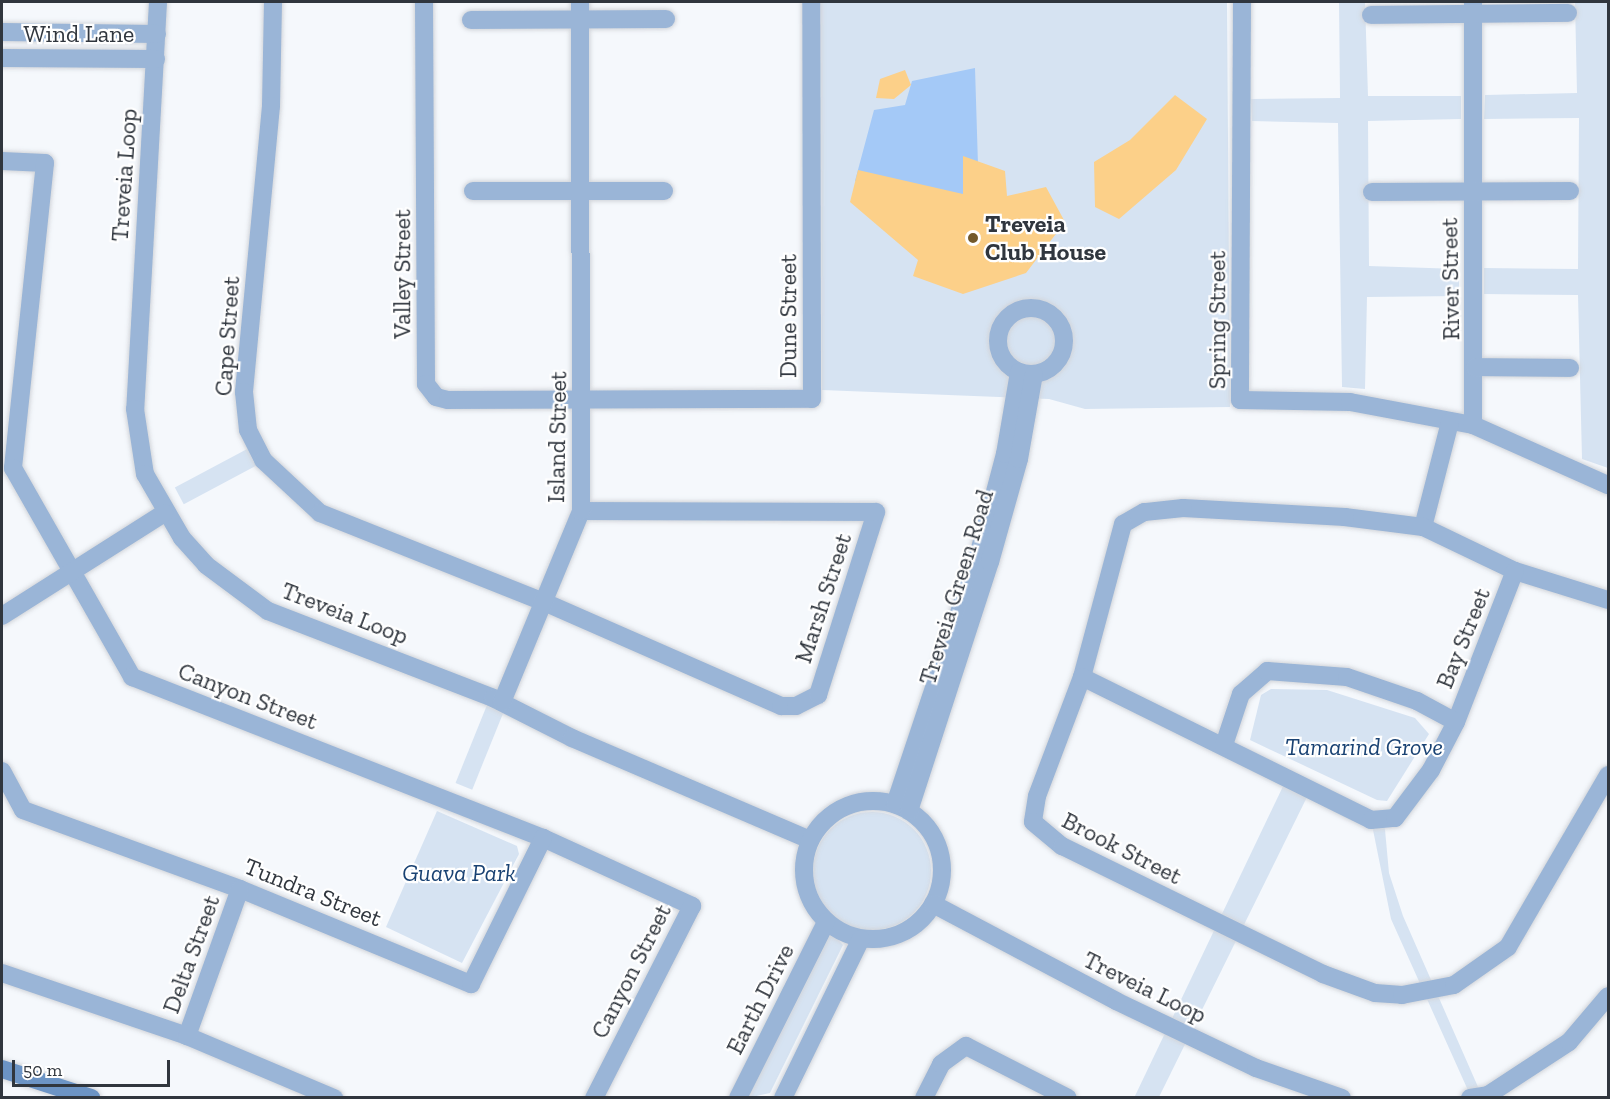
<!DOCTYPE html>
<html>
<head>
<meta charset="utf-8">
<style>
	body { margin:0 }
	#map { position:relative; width:1610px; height:1099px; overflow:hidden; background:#f5f8fc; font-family:"Zilla Slab",serif }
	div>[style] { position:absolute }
	.green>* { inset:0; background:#d6e3f2; transform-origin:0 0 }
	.round { border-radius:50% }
	.water>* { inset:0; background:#a4c9f7 }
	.building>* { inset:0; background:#fcd089 }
	.roads { filter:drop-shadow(0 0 2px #d2d5da) drop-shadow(0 0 2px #d2d5da) }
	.street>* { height:18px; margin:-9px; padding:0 9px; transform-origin:9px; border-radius:9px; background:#9ab5d7 }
	.street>.ring { margin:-9px; padding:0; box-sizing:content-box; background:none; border:18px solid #9ab5d7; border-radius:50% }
	.secondary>* { height:18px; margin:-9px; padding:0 9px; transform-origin:9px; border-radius:9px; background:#6c94c5 }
	.dots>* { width:16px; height:16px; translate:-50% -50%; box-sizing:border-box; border:3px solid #fff; border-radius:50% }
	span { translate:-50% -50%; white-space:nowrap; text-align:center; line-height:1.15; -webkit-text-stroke:4.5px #fff; paint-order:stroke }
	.street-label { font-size:24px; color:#30363e }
	.poi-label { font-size:24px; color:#30363e; font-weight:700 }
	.left { translate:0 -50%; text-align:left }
	.park-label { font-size:24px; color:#194273; font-style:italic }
	.frame { position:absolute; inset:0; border:3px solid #30363e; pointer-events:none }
	.scale { position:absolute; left:12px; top:1060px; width:158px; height:27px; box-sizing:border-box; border:3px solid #30363e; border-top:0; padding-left:8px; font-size:18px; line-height:21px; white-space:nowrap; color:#30363e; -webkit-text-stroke:4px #fff; paint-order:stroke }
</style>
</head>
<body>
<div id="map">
	<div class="green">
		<i style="clip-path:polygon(821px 2px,1227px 2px,1230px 407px,1085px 409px,1049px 399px,822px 390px)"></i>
		<i style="clip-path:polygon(1339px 2px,1365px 2px,1368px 96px,1461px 96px,1461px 119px,1368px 121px,1369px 266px,1459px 269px,1459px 296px,1367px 297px,1365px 389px,1342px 387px,1338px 123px,1252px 121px,1251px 99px,1340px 98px)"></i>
		<i style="clip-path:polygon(1575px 2px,1608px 2px,1608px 468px,1582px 459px,1578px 295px,1484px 294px,1484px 268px,1578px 269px,1579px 118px,1484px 119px,1485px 95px,1577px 93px)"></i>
		<i style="left:249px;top:448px;width:19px;height:84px;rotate:62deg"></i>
		<i style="clip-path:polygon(1271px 689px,1327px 690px,1415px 718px,1429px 734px,1387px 801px,1377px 800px,1250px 740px,1261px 695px)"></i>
		<i style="left:487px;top:705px;width:18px;height:84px;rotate:22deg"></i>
		<i style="clip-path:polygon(1287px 778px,1310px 791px,1159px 1097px,1134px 1098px)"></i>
		<i style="clip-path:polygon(437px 811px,517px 846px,519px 854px,462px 963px,386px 927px)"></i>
		<i class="round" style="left:813px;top:812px;width:118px;height:118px"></i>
		<i style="clip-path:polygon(1384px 819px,1389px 873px,1403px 916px,1482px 1096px,1471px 1097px,1391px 919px,1371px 820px)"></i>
		<i style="clip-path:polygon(835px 936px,843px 945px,770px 1093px,748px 1098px,828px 937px)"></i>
	</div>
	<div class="water">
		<i style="clip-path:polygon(975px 68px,978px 165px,966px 206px,855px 181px,874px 110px,905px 105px,912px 81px)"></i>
	</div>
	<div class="building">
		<i style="clip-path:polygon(905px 70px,911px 85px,894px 99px,876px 98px,880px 79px)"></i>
		<i style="clip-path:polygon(1175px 95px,1207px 119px,1176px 170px,1119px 219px,1095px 207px,1094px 162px,1130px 140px)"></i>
		<i style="clip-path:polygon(963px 156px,1005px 171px,1007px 196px,1046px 187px,1065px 222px,1026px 273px,963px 294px,913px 276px,918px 260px,850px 202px,858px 170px,963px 194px)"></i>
	</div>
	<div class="roads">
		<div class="street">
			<i style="left:158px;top:2px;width:408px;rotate:93.2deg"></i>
			<i style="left:135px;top:409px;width:66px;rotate:81.3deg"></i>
			<i style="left:145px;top:474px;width:74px;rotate:60deg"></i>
			<i style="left:182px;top:538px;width:36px;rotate:48deg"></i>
			<i style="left:206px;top:565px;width:77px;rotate:36.6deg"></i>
			<i style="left:268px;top:611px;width:241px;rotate:21.1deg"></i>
			<i style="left:493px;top:698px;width:89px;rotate:26.9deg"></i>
			<i style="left:572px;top:738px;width:259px;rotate:23.2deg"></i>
			<i style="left:273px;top:2px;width:104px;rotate:91.1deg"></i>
			<i style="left:271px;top:106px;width:287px;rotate:95.4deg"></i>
			<i style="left:244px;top:392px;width:38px;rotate:84deg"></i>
			<i style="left:248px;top:430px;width:34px;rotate:63deg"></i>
			<i style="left:263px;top:460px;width:78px;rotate:42.9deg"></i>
			<i style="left:320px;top:513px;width:241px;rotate:21.7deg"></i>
			<i style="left:544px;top:602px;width:259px;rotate:23.7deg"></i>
			<i style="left:781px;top:706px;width:15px"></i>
			<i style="left:796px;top:706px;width:25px;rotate:-27deg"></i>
			<i style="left:818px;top:695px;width:192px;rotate:-72.4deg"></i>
			<i style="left:876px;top:512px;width:295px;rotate:-179.8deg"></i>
			<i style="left:424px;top:2px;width:382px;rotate:89.7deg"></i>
			<i style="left:426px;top:384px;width:16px;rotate:52deg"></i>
			<i style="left:436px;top:397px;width:12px;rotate:14deg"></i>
			<i style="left:448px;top:400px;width:364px;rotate:-0.2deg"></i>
			<i style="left:812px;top:399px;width:397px;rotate:-90.1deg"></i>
			<i style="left:1242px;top:2px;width:398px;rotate:90.3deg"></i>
			<i style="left:1240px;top:400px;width:110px;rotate:1deg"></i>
			<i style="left:1350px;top:402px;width:125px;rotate:10.6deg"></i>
			<i style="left:1473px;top:425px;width:148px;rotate:24deg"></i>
			<i style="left:1473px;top:2px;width:423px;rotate:90deg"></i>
			<i style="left:1371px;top:15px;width:197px;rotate:-0.6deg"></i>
			<i style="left:471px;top:20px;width:195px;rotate:-0.3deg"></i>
			<i style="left:2px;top:32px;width:155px;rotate:0.7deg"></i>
			<i style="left:2px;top:58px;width:154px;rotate:0.4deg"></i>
			<i style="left:2px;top:161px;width:43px;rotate:2.7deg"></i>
			<i style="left:45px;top:163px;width:307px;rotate:96deg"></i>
			<i style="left:13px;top:468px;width:241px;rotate:60.3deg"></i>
			<i style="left:132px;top:677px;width:441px;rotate:21.4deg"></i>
			<i style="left:543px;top:838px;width:164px;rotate:24.5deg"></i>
			<i style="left:692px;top:906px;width:216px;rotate:117deg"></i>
			<i style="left:473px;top:191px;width:191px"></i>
			<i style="left:1372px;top:192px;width:198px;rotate:-0.3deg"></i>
			<i class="ring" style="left:998px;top:308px;width:48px;height:48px"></i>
			<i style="left:1475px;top:367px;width:95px;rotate:0.6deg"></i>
			<i style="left:1423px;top:527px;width:108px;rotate:-75.6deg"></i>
			<i style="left:1608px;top:600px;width:97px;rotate:-162.7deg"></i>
			<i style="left:1515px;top:571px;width:102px;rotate:-154.4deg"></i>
			<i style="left:1423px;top:527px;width:79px;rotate:-172.7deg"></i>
			<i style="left:1345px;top:517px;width:162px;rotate:-176.8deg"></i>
			<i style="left:1183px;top:508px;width:39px;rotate:174deg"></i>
			<i style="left:1144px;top:512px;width:24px;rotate:150deg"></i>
			<i style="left:1123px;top:524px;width:158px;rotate:105deg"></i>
			<i style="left:1082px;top:677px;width:127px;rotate:110.7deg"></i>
			<i style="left:1037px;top:796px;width:26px;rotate:99deg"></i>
			<i style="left:1033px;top:822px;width:38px;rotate:40deg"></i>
			<i style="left:1062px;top:846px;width:291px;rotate:26.1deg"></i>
			<i style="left:1323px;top:974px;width:55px;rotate:20.1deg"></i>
			<i style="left:1375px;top:993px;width:27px;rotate:4deg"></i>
			<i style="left:1402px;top:995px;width:53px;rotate:-10.9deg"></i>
			<i style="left:1454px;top:985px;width:66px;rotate:-35.1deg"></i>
			<i style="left:1508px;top:947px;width:199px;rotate:-59.8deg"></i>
			<i style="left:2px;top:616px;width:192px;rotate:-32.4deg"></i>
			<i style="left:1082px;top:677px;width:322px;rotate:26.3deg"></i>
			<i style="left:1371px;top:820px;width:24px;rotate:-5deg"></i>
			<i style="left:1395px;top:818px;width:60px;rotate:-53.1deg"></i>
			<i style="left:1431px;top:770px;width:54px;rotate:-62.5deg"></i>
			<i style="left:1456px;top:722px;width:162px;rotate:-68.7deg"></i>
			<i style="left:502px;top:702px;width:207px;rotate:-67.5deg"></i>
			<i style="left:581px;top:511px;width:509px;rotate:-90.11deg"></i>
			<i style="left:1224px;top:745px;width:54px;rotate:-71.6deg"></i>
			<i style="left:1241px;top:694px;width:35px;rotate:-41deg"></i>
			<i style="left:1267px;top:671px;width:80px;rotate:4.3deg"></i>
			<i style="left:1347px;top:677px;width:74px;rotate:18.9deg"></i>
			<i style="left:1417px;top:701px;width:44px;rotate:28.3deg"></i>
			<i style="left:2px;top:771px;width:44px;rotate:61.7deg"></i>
			<i style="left:23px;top:810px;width:231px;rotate:20deg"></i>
			<i style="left:240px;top:889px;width:250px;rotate:22.4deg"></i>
			<i style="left:471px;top:984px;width:163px;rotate:-63.7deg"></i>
			<i class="ring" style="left:804px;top:801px;width:120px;height:120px"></i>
			<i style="left:895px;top:804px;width:262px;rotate:-71.5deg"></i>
			<i style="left:978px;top:556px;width:106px;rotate:-75.2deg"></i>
			<i style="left:1005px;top:454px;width:83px;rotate:-80.3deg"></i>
			<i style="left:909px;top:811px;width:262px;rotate:-72deg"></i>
			<i style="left:990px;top:562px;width:107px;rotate:-74.3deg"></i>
			<i style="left:1019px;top:459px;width:86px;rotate:-80deg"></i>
			<i style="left:933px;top:904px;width:207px;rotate:27.9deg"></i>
			<i style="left:1116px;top:1001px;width:155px;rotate:25.6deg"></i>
			<i style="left:1256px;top:1068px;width:91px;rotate:19.2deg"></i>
			<i style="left:2px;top:973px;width:195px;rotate:18.8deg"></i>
			<i style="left:187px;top:1036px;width:160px;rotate:22.9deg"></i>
			<i style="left:187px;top:1036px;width:156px;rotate:-70.2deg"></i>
			<i style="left:738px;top:1098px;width:197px;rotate:-63.4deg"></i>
			<i style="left:783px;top:1098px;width:177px;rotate:-63.9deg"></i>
			<i style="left:924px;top:1098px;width:38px;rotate:-63deg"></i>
			<i style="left:941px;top:1064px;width:31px;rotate:-36deg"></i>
			<i style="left:966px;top:1046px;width:114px;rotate:27deg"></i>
			<i style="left:1470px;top:1098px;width:18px;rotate:-9deg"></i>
			<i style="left:1488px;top:1095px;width:97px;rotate:-33.2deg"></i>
			<i style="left:1569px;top:1042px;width:60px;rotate:-49.7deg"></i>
		</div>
		<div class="secondary">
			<i style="left:2px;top:1069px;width:94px;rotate:18deg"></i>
		</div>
	</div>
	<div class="dots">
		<i style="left:973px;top:238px;background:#73592b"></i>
	</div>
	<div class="street-label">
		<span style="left:79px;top:34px">Wind Lane</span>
		<span style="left:124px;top:175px;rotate:-86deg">Treveia Loop</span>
		<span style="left:402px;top:274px;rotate:-90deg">Valley Street</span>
		<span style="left:1450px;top:279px;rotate:-91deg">River Street</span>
		<span style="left:788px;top:316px;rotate:-90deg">Dune Street</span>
		<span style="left:1217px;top:320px;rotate:-90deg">Spring Street</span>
		<span style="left:227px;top:336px;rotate:-86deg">Cape Street</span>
		<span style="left:557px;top:437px;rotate:-89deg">Island Street</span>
		<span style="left:956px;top:587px;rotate:-73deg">Treveia Green Road</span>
		<span style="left:823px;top:598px;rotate:-72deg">Marsh Street</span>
		<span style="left:345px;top:613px;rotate:21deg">Treveia Loop</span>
		<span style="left:1463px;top:638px;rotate:-68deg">Bay Street</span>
		<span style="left:248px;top:696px;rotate:21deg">Canyon Street</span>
		<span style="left:1122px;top:848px;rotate:27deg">Brook Street</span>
		<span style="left:313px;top:892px;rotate:22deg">Tundra Street</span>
		<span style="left:191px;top:954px;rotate:-70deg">Delta Street</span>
		<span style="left:631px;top:971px;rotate:-63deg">Canyon Street</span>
		<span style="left:1145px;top:987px;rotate:26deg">Treveia Loop</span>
		<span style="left:760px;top:999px;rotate:-63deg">Earth Drive</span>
	</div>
	<div class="poi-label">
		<span class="left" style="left:985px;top:238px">Treveia<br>Club House</span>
	</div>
	<div class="park-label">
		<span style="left:1364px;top:747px">Tamarind Grove</span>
		<span style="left:459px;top:873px">Guava Park</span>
	</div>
	<div class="frame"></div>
	<div class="scale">50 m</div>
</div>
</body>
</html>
